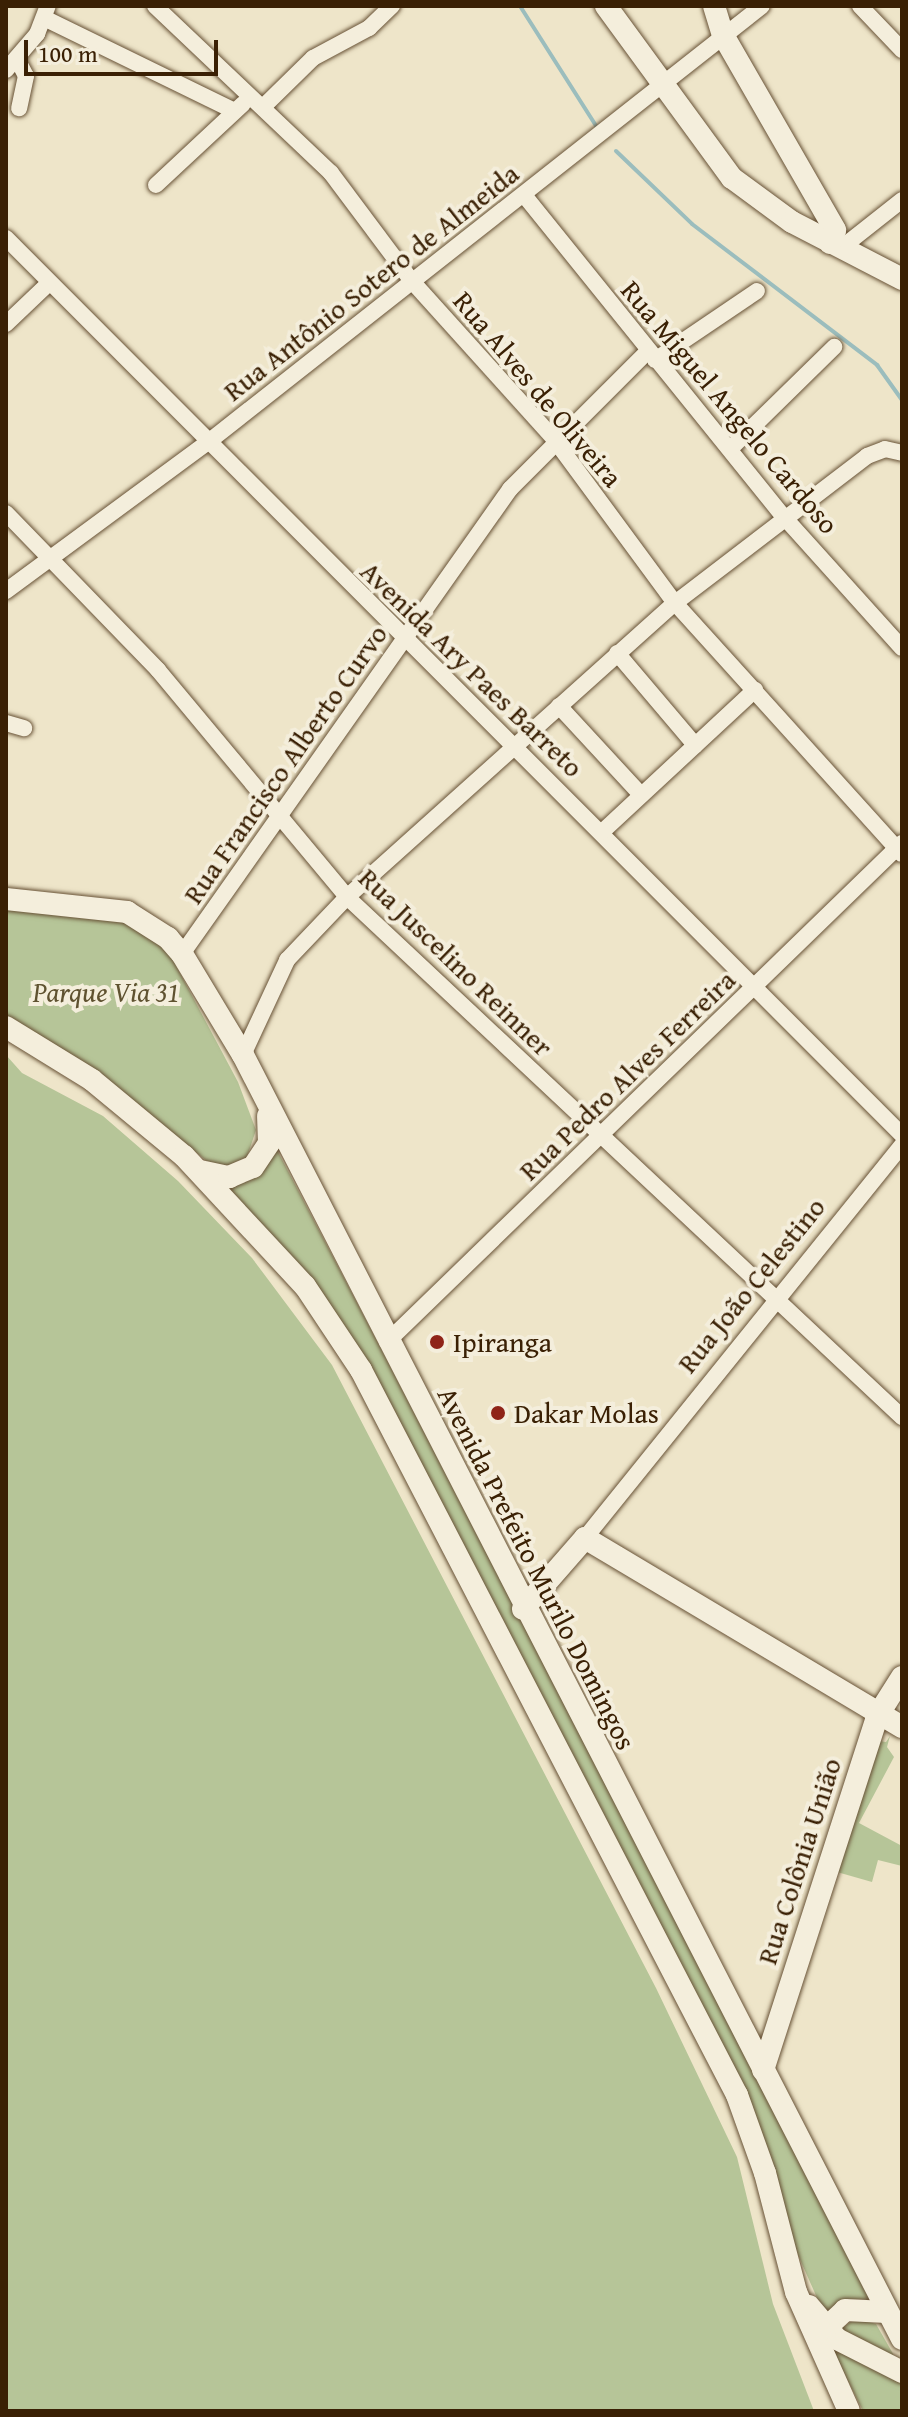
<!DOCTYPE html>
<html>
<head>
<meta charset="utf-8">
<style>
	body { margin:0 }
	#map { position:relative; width:908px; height:2417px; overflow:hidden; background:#eee5c9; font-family:"Gentium Book Plus",serif }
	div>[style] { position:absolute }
	.green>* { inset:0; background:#b6c598 }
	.stream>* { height:4px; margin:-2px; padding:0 2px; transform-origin:2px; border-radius:2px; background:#9bbdbd }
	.roads { filter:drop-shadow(0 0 2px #675135) drop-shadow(0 0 2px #675135) }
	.street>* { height:16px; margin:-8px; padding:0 8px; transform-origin:8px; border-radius:8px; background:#f4eedc }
	.secondary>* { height:22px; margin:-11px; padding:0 11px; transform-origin:11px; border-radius:11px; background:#f4eedc }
	.dots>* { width:22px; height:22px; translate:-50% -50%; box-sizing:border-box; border:4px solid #f4eedc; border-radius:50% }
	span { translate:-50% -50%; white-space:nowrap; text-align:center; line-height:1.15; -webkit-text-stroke:8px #f4eedc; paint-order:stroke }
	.street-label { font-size:28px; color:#3a2004 }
	.park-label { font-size:28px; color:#5f5230; font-style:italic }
	.poi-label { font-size:28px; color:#3a2004 }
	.left { translate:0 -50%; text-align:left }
	.frame { position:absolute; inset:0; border:8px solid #3a2004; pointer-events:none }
	.scale { position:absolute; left:24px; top:40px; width:194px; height:36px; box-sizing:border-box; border:4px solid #3a2004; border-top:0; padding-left:10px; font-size:24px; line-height:28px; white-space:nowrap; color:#3a2004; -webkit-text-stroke:6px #f4eedc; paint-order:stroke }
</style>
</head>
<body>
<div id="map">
	<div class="green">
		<i style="clip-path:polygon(6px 909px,124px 920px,155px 937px,173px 960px,238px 1082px,256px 1130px,247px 1157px,227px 1166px,207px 1161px,92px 1070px,6px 1017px)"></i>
		<i style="clip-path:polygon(6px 1055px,22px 1073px,103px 1116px,178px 1181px,252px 1258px,332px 1365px,656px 1988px,737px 2157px,773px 2304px,814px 2411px,6px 2411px)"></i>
		<i style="clip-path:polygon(277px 1150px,378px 1343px,871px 2300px,852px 2299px,826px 2316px,822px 2309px,786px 2228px,772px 2165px,545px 1712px,273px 1236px,224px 1185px,260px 1174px)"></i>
		<i style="clip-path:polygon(890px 1736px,887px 1747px,894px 1757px,859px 1823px,902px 1846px,902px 1866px,878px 1860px,872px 1882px,837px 1872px,879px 1741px,886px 1742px)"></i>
		<i style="clip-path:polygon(856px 2318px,876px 2324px,896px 2359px,838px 2331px)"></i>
		<i style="clip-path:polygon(832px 2349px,902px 2380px,902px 2411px,863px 2411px)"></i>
	</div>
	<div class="stream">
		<i style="left:520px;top:6px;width:146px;rotate:57.6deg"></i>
		<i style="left:616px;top:151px;width:105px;rotate:43.8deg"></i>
		<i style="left:692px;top:224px;width:233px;rotate:37.3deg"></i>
		<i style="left:877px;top:365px;width:43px;rotate:54.5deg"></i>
	</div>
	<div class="roads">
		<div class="street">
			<i style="left:155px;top:6px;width:243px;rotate:43.5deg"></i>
			<i style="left:331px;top:173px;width:134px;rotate:53.2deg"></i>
			<i style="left:411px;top:280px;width:214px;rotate:48deg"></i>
			<i style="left:554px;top:439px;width:204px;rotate:53.6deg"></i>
			<i style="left:675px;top:603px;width:338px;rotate:47.9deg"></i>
			<i style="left:860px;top:6px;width:61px;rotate:46.3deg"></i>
			<i style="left:44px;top:18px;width:212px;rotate:26deg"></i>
			<i style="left:17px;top:59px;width:19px;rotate:62deg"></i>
			<i style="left:26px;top:76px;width:33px;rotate:102deg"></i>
			<i style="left:6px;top:70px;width:48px;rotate:-49.3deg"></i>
			<i style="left:37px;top:34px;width:30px;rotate:-69deg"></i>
			<i style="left:263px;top:107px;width:70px;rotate:-44.4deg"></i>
			<i style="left:313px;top:58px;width:64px;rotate:-28.2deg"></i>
			<i style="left:369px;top:28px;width:32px;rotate:-44deg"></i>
			<i style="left:156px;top:185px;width:119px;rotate:-43deg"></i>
			<i style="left:524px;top:195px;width:414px;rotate:51.1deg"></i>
			<i style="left:784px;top:517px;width:176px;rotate:48deg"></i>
			<i style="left:6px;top:238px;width:1268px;rotate:45.03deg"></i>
			<i style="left:840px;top:249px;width:79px;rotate:-38.3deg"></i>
			<i style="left:6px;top:324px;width:58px;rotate:-43.6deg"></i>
			<i style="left:655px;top:360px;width:123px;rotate:-34.1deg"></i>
			<i style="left:730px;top:449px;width:146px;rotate:-44.4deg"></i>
			<i style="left:6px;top:513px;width:219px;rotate:45.9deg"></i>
			<i style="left:158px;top:670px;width:295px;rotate:50.2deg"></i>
			<i style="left:347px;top:897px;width:761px;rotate:43.14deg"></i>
			<i style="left:6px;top:591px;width:250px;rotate:-36.4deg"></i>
			<i style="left:207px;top:443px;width:706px;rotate:-38.22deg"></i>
			<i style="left:617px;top:653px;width:121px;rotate:49.7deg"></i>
			<i style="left:559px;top:706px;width:121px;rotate:47.3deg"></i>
			<i style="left:6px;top:723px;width:19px;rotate:16deg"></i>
			<i style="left:602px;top:832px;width:209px;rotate:-42.9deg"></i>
			<i style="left:182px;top:954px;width:569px;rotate:-54.8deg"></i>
			<i style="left:510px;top:489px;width:195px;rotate:-45deg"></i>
			<i style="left:243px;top:1055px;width:105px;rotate:-65.1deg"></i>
			<i style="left:287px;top:960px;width:87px;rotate:-46.4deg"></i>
			<i style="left:347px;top:897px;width:440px;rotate:-41.9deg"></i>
			<i style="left:675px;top:603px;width:242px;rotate:-37.4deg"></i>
			<i style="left:867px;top:456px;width:19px;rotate:-21deg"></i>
			<i style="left:885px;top:449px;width:17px;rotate:13deg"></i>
			<i style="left:387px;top:1342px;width:717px;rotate:-44.1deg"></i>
			<i style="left:585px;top:1538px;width:505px;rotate:-51.11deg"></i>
		</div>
		<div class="secondary">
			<i style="left:606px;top:6px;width:213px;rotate:53.8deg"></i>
			<i style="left:732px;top:178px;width:74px;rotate:36.3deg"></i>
			<i style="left:792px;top:222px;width:124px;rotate:27.4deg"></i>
			<i style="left:714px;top:6px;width:30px;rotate:73deg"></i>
			<i style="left:723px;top:35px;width:225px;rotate:60.1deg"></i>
			<i style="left:835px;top:230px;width:14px;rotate:111deg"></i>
			<i style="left:6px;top:899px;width:122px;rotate:6.1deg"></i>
			<i style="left:127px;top:912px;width:49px;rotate:32.4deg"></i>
			<i style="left:168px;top:938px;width:21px;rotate:49deg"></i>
			<i style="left:182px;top:954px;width:118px;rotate:58.9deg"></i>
			<i style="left:243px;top:1055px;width:1443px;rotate:62.83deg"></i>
			<i style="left:6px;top:1027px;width:101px;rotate:31.6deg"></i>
			<i style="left:92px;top:1080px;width:119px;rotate:39.6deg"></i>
			<i style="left:184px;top:1156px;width:178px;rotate:47.1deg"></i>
			<i style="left:305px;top:1286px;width:101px;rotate:56.3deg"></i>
			<i style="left:361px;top:1370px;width:817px;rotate:62.59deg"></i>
			<i style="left:737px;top:2095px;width:83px;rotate:70.3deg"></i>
			<i style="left:765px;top:2173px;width:123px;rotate:75.4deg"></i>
			<i style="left:796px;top:2292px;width:130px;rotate:66deg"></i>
			<i style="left:200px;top:1171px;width:30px;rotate:12deg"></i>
			<i style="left:229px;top:1177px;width:26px;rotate:-23deg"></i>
			<i style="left:253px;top:1167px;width:29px;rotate:-56deg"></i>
			<i style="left:269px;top:1143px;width:27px;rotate:-92deg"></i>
			<i style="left:523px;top:1609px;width:94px;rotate:-48.9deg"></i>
			<i style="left:585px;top:1538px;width:369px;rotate:30.8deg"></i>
			<i style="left:763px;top:2070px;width:373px;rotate:-72.1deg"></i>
			<i style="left:878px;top:1715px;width:45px;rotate:-57.7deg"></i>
			<i style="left:809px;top:2306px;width:43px;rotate:49.7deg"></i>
			<i style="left:837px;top:2339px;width:73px;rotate:26.9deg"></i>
			<i style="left:826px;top:2328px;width:26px;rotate:-43deg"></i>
			<i style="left:845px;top:2310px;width:42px;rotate:2.7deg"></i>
		</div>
	</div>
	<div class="dots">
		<i style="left:437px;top:1342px;background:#8f2418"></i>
		<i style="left:498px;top:1413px;background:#8f2418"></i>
	</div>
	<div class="street-label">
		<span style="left:371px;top:282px;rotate:-38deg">Rua Antônio Sotero de Almeida</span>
		<span style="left:538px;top:389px;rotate:50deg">Rua Alves de Oliveira</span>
		<span style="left:730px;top:407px;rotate:50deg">Rua Miguel Angelo Cardoso</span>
		<span style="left:472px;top:669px;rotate:44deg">Avenida Ary Paes Barreto</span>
		<span style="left:285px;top:764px;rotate:-55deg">Rua Francisco Alberto Curvo</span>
		<span style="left:456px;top:962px;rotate:44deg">Rua Juscelino Reinner</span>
		<span style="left:627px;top:1075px;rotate:-44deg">Rua Pedro Alves Ferreira</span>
		<span style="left:751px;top:1285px;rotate:-51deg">Rua João Celestino</span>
		<span style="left:537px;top:1568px;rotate:63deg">Avenida Prefeito Murilo Domingos</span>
		<span style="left:799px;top:1861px;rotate:-72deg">Rua Colônia União</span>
	</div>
	<div class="park-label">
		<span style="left:106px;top:992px">Parque Via 31</span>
	</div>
	<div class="poi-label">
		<span class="left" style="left:453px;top:1342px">Ipiranga</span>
		<span class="left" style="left:514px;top:1413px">Dakar Molas</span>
	</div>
	<div class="frame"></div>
	<div class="scale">100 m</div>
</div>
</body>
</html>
